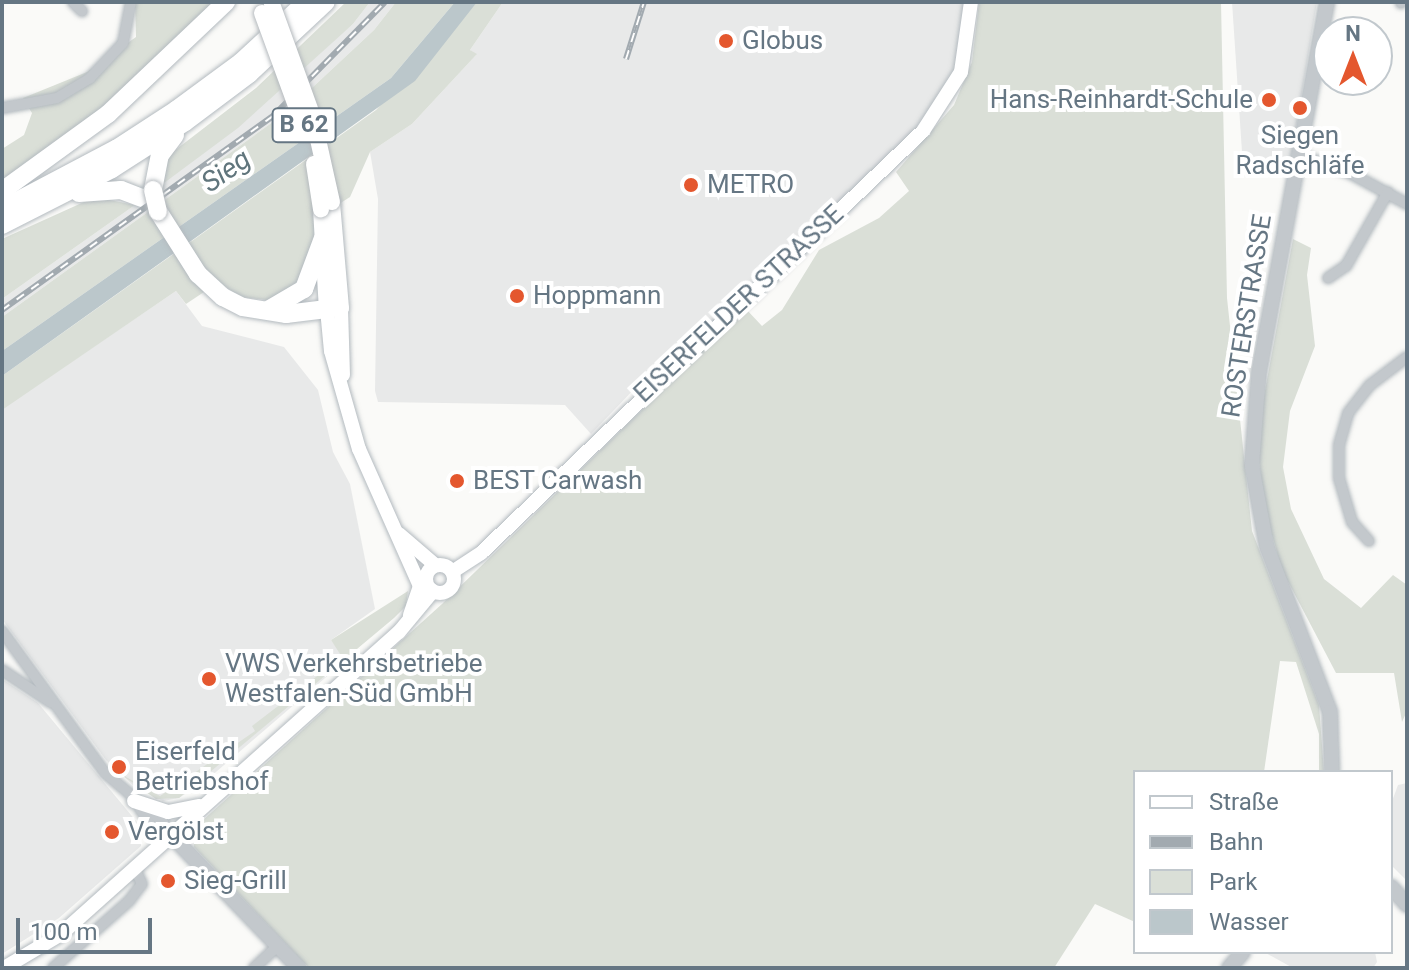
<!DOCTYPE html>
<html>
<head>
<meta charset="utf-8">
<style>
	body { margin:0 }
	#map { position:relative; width:1409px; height:970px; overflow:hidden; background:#fafaf8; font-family:Roboto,sans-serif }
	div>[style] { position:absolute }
	.built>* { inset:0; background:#e8e9e9 }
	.green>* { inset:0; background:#dadfd7 }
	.water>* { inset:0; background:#bbc7cb }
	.roads { filter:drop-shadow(0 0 2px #b3babf) drop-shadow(0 0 2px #b3babf) }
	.minor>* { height:10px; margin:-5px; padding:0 5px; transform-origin:5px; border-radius:5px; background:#c3c8cc }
	.tertiary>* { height:14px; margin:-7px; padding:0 7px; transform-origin:7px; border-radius:7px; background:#c3c8cc }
	.secondary>* { height:14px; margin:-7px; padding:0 7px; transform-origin:7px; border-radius:7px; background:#fff }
	.secondary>.ring { margin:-7px; padding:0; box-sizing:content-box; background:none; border:14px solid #fff; border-radius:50% }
	.primary>* { height:16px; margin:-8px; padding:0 8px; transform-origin:8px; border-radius:8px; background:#fff }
	.trunk>* { height:18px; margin:-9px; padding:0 9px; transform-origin:9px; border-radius:9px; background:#fff }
	.rail>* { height:6px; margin-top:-3px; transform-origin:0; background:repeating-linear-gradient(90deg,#fff 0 9px,#a2aab0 0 18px); box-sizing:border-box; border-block:2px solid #a2aab0 }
	.bridges { filter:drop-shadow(0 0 2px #b5babe) drop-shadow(0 0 2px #b5babe) }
	.primary-bridge>* { height:16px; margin:-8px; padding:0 8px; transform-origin:8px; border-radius:8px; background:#fff }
	.trunk-bridge>* { height:18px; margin:-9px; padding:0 9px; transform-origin:9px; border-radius:9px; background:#fff }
	.dots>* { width:22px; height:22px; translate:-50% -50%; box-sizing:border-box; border:4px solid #fff; border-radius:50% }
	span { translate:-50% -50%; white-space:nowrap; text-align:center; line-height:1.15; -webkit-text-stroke:8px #fff; paint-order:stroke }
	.shield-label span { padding:2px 6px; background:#fff; border:2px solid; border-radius:6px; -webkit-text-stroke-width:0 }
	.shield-label { font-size:24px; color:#657683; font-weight:700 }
	.poi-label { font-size:26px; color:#657683 }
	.left { translate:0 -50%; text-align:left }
	.right { translate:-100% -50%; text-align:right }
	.street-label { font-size:26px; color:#657683 }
	.water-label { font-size:28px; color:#60757c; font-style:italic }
	.frame { position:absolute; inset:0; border:4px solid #657683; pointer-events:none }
	.legend { position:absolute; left:1133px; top:770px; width:260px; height:184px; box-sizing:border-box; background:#fff; border:2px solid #c1c8cd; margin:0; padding:10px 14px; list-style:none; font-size:24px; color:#657683 }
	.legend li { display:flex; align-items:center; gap:16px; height:40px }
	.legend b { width:40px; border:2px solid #c1c8cd }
	.north { position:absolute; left:1313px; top:16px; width:80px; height:80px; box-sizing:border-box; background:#fff; border:2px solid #c1c8cd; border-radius:50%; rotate:0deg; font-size:22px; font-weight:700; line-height:32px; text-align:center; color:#657683 }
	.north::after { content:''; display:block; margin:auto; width:28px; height:36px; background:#e4572e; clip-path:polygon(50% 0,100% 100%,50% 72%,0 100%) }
	.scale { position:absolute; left:16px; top:918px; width:136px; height:36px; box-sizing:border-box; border:4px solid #657683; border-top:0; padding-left:10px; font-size:24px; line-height:28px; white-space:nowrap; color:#657683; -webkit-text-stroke:6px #fff; paint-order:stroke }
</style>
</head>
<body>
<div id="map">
	<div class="built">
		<i style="clip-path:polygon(370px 2px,396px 2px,374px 30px,284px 114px,2px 317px,2px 299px,135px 205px,353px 24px)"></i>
		<i style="clip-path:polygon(503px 2px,514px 3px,971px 2px,949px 98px,702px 337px,688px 333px,591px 434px,565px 405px,378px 402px,375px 391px,378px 199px,370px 152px,412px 124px,476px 55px,470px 50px)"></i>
		<i style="clip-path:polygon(1232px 2px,1317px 2px,1290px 164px,1257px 170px,1242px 152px)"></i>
		<i style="clip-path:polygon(176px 291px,202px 326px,284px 347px,318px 390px,333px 452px,350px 484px,375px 609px,331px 640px,346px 660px,209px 778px,179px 798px,163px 801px,134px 786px,106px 760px,2px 619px,2px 409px)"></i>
		<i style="clip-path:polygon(2px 679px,38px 703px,141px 827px,141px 846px,59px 918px,2px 954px)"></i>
		<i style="clip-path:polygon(1407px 783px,1407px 881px,1391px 865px,1391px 804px,1398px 785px)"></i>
		<i style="clip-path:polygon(1264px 952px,1375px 952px,1377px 962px,1373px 968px,1293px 968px)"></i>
	</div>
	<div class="green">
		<i style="clip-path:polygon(135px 2px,213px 2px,104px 110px,2px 184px,2px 149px,24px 135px,32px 113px,23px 98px,87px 72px,136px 37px)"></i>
		<i style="clip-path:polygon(346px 2px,370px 2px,353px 24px,238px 128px,160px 186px,165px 158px,256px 88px)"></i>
		<i style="clip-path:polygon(396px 2px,455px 2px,391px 78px,2px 351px,2px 317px,284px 114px,374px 30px)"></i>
		<i style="clip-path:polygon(477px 2px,503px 2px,470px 50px,477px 54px,412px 124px,370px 152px,350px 197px,314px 220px,315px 254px,306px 279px,275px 301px,240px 297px,219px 282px,186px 304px,176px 291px,2px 410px,2px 376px,376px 110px)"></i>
		<i style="clip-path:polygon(979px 2px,1221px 2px,1227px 298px,1252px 531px,1319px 705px,1324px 772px,1319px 772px,1319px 734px,1296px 662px,1280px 661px,1264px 772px,1135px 772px,1135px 922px,1095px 904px,1054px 968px,309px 968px,194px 847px,192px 830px,442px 604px,746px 309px,762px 326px,782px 310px,819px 250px,879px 218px,909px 191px,896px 172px,954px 105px,972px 62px)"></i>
		<i style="clip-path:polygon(95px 197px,135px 205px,2px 299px,2px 239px)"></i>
		<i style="clip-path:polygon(1293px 239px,1311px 248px,1307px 275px,1315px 346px,1290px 411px,1283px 467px,1291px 509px,1324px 579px,1361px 608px,1393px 575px,1407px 585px,1407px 711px,1402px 722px,1394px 673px,1336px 673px,1282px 570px,1263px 503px,1258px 444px,1262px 407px)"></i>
		<i style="clip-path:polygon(408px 591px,406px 606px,394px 618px,179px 798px,156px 799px,116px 771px,119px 767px,126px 777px,160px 796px,183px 781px,188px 787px,187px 778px,255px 731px,252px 726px,342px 657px,331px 640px)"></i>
	</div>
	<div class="water">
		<i style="clip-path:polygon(455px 2px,477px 2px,415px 81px,2px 376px,2px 351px,391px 78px)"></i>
	</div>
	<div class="roads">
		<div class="minor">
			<i style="left:73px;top:2px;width:13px;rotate:45deg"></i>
			<i style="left:1401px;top:3px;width:1px;rotate:-90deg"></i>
			<i style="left:2px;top:108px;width:56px;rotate:-10.3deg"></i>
			<i style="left:57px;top:98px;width:39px;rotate:-31deg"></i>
			<i style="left:90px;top:78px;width:48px;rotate:-46.7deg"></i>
			<i style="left:123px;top:43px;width:42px;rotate:-79deg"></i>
			<i style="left:1299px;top:155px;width:54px;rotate:19.4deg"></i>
			<i style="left:1350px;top:173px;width:65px;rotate:28.5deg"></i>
			<i style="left:1328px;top:278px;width:22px;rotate:-34deg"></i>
			<i style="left:1346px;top:266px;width:85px;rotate:-60.4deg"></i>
			<i style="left:1369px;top:541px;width:25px;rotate:-132deg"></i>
			<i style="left:1352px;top:522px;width:46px;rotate:-106.5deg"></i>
			<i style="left:1339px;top:478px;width:33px;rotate:-90deg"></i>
			<i style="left:1339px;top:445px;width:33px;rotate:-74deg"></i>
			<i style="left:1348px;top:413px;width:36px;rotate:-52deg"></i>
			<i style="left:1370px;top:385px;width:46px;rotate:-37.1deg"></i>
			<i style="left:2px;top:631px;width:175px;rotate:54deg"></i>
			<i style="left:105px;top:773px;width:75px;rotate:40.1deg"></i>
			<i style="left:162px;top:821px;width:17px;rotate:57deg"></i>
			<i style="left:2px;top:670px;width:58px;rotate:33.7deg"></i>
			<i style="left:140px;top:809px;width:23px;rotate:56deg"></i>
			<i style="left:153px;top:828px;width:19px;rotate:21deg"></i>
			<i style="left:53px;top:968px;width:101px;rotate:-41.4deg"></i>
			<i style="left:129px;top:901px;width:21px;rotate:-53deg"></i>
			<i style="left:142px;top:884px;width:19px;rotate:-115deg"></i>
			<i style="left:254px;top:968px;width:33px;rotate:-43deg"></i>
		</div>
		<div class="tertiary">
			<i style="left:1327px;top:2px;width:376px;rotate:100.4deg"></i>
			<i style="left:1259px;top:372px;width:94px;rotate:94.3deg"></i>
			<i style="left:1252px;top:466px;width:82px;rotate:79.5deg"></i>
			<i style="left:1267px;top:547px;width:177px;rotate:69.1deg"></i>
			<i style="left:1330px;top:712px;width:60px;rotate:88.1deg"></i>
			<i style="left:171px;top:835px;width:185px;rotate:46.1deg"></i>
			<i style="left:1391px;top:887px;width:24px;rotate:48deg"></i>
			<i style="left:1229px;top:968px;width:21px;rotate:-49deg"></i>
		</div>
		<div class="secondary">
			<i style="left:341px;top:308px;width:67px;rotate:88.3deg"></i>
			<i style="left:327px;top:309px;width:42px;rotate:84.6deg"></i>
			<i style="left:331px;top:351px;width:102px;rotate:74.1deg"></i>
			<i style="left:359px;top:449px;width:150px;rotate:66deg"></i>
			<i style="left:420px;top:586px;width:31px;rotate:109deg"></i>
			<i style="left:399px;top:534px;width:48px;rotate:40.7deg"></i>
			<i class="ring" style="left:426px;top:565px;width:14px;height:14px"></i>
			<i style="left:452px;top:572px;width:35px;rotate:-33deg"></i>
			<i style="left:481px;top:553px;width:611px;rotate:-43.67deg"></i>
			<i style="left:923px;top:131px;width:70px;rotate:-57.2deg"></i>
			<i style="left:961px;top:72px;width:71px;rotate:-81.9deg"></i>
			<i style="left:134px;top:801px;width:36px;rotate:18deg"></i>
			<i style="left:168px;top:812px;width:32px;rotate:-11deg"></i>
			<i style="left:4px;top:968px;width:66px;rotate:-30.8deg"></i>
			<i style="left:61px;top:934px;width:453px;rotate:-41.8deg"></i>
			<i style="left:399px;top:632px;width:53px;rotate:-50.3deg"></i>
		</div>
		<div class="primary">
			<i style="left:321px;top:209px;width:100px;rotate:86.6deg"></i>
			<i style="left:327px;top:309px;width:14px;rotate:-4deg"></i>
			<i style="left:341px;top:308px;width:106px;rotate:-94.9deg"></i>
		</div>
		<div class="trunk">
			<i style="left:153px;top:190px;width:36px;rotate:-79deg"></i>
			<i style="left:160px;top:155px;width:25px;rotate:-53deg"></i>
			<i style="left:2px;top:191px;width:131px;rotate:-36deg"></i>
			<i style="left:108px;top:114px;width:163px;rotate:-43.5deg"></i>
			<i style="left:79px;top:193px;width:42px;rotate:-4.1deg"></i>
			<i style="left:121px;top:190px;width:22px;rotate:21deg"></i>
			<i style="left:2px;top:209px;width:129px;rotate:-27.8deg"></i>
			<i style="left:116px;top:149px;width:72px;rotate:-33deg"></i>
			<i style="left:176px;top:110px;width:81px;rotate:-36.4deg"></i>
			<i style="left:241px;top:62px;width:88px;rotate:-42.7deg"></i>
			<i style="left:158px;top:211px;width:75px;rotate:57.6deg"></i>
			<i style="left:198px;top:274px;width:34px;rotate:43deg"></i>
			<i style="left:223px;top:297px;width:22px;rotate:27deg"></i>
			<i style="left:243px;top:307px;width:44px;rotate:9.2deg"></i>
			<i style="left:286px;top:314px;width:41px;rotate:-7deg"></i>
			<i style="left:2px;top:225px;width:123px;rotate:-27deg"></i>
			<i style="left:112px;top:169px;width:87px;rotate:-32.8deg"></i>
			<i style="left:185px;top:122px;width:80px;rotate:-36.9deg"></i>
			<i style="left:249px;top:74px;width:105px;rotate:-43.1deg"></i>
			<i style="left:268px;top:310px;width:42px;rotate:-30.3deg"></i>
			<i style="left:304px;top:289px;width:54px;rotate:-69.6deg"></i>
		</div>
	</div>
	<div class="rail">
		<i style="left:626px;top:59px;width:60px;rotate:-72.5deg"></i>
		<i style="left:2px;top:310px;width:335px;rotate:-35.6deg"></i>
		<i style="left:274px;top:115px;width:158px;rotate:-45.5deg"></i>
	</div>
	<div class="bridges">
		<div class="primary-bridge">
			<i style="left:272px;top:4px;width:120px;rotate:70.1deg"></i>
			<i style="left:313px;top:117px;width:87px;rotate:77.4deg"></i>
			<i style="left:262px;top:13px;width:128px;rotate:69.9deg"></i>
			<i style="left:314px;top:164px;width:46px;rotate:81.2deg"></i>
		</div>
		<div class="trunk-bridge">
			<i style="left:153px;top:190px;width:22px;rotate:77deg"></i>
		</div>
	</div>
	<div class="dots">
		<i style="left:726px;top:41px;background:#e4572e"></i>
		<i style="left:1269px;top:100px;background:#e4572e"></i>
		<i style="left:1300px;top:108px;background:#e4572e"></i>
		<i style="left:691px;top:185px;background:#e4572e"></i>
		<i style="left:517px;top:296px;background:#e4572e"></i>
		<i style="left:457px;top:481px;background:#e4572e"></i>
		<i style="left:209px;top:679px;background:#e4572e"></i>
		<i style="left:119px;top:767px;background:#e4572e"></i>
		<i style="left:112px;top:832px;background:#e4572e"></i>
		<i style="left:168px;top:881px;background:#e4572e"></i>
	</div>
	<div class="shield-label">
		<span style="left:304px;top:125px">B 62</span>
	</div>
	<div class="poi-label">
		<span class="left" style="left:742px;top:41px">Globus</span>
		<span class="right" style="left:1253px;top:100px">Hans-Reinhardt-Schule</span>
		<span style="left:1300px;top:151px">Siegen<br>Radschläfe</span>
		<span class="left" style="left:707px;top:185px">METRO</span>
		<span class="left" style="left:533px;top:296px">Hoppmann</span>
		<span class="left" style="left:473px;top:481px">BEST Carwash</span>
		<span class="left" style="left:225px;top:679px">VWS Verkehrsbetriebe<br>Westfalen-Süd GmbH</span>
		<span class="left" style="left:135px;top:767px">Eiserfeld<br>Betriebshof</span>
		<span class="left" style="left:128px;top:832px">Vergölst</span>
		<span class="left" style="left:184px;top:881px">Sieg-Grill</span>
	</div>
	<div class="street-label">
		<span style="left:739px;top:304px;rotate:-43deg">EISERFELDER STRASSE</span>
		<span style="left:1247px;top:316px;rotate:-81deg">ROSTERSTRASSE</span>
	</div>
	<div class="water-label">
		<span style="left:226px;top:171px;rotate:-35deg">Sieg</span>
	</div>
	<div class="frame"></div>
	<ul class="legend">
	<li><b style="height:10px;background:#fff"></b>Straße</li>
	<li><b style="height:10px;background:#a2aab0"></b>Bahn</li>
	<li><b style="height:22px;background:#dadfd7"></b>Park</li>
	<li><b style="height:22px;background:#bbc7cb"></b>Wasser</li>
	</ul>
	<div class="north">N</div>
	<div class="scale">100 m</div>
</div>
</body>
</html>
